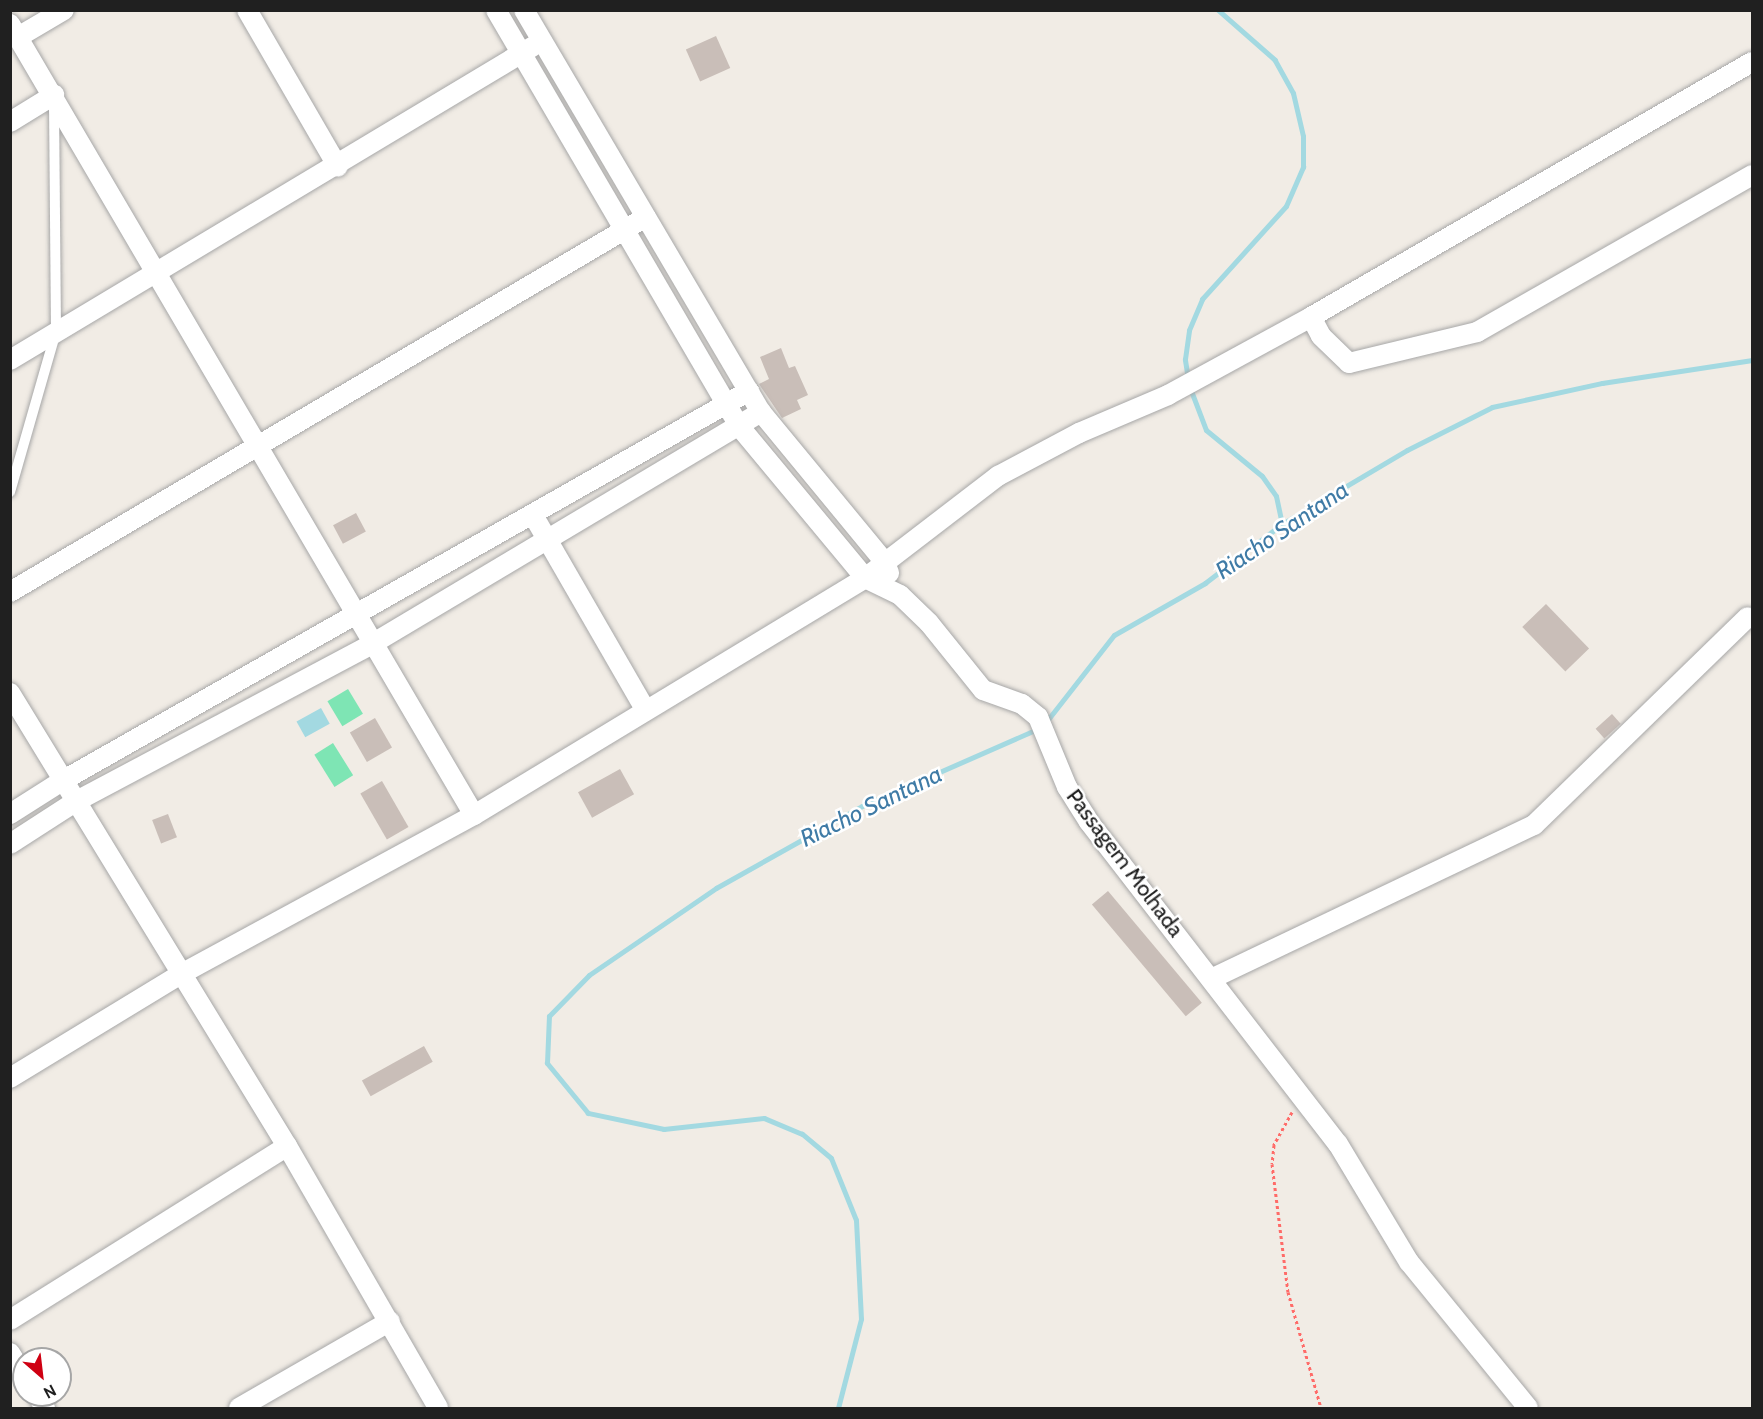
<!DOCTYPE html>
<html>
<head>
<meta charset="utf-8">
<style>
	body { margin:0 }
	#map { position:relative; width:1763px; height:1419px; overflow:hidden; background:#f1ece5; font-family:Cabin,sans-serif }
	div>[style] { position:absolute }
	.pitch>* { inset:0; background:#7ee5b4; transform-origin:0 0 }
	.water>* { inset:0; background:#a3d9e1; transform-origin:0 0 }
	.stream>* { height:5px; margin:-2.5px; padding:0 2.5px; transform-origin:2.5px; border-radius:2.5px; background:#a3d9e1 }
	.building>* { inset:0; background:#c9beb8; transform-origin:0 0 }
	.path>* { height:3px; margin-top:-1.5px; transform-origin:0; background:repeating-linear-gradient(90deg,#ff6b68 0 3px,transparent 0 6px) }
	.roads { filter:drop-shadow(0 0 2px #a7a7a7) drop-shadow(0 0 2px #a7a7a7) }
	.lane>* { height:10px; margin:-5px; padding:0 5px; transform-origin:5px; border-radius:5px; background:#fff }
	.street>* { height:20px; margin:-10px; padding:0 10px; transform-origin:10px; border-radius:10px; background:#fff }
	span { translate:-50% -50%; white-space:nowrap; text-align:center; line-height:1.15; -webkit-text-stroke:5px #fff; paint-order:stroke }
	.street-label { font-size:22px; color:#202020 }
	.water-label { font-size:24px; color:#3f7ba6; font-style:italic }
	.frame { position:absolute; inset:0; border:12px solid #202020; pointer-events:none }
	.north { position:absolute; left:12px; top:1347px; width:60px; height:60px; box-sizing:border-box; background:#fff; border:2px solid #a6a6a6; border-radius:50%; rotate:152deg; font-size:16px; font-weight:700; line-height:24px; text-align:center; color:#202020 }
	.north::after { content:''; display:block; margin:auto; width:21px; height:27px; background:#cf0012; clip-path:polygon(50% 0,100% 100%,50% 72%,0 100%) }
</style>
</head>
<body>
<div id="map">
	<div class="pitch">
		<i style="left:348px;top:689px;width:29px;height:24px;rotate:59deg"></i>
		<i style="left:333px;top:743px;width:38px;height:22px;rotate:58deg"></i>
	</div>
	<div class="water">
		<i style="left:321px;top:708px;width:18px;height:28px;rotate:61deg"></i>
	</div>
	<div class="stream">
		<i style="left:1188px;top:379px;width:20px;rotate:-99deg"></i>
		<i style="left:1185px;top:359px;width:29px;rotate:-82deg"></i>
		<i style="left:1189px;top:330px;width:34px;rotate:-67deg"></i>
		<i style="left:1202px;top:299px;width:125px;rotate:-47.9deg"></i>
		<i style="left:1286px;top:206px;width:43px;rotate:-66.4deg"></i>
		<i style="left:1303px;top:167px;width:31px;rotate:-90deg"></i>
		<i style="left:1303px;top:136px;width:44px;rotate:-103.1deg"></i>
		<i style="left:1293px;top:93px;width:38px;rotate:-119deg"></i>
		<i style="left:1275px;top:60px;width:76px;rotate:-138.7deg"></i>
		<i style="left:1190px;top:388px;width:45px;rotate:69.1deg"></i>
		<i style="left:1206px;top:430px;width:72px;rotate:39.4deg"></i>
		<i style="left:1262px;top:476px;width:24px;rotate:55deg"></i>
		<i style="left:1276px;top:496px;width:29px;rotate:78deg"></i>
		<i style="left:1046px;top:722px;width:110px;rotate:-52deg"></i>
		<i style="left:1114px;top:635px;width:105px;rotate:-29.7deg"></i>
		<i style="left:1205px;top:583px;width:97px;rotate:-37.5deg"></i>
		<i style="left:1282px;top:524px;width:145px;rotate:-30.6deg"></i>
		<i style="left:1407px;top:450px;width:95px;rotate:-26.8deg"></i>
		<i style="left:1492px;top:407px;width:113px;rotate:-12.3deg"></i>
		<i style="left:1602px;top:383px;width:152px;rotate:-8.7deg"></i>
		<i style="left:838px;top:1408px;width:92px;rotate:-75.5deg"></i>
		<i style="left:861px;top:1319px;width:99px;rotate:-92.9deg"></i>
		<i style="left:856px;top:1220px;width:67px;rotate:-112deg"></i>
		<i style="left:831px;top:1158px;width:38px;rotate:-140deg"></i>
		<i style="left:802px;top:1134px;width:41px;rotate:-157.2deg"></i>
		<i style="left:764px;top:1118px;width:101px;rotate:173.7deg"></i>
		<i style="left:664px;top:1129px;width:78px;rotate:-168.1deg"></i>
		<i style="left:588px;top:1113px;width:65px;rotate:-129.4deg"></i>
		<i style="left:547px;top:1063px;width:47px;rotate:-87.6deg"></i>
		<i style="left:549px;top:1016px;width:57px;rotate:-45.7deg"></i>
		<i style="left:589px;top:975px;width:154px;rotate:-34.4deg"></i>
		<i style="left:716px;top:888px;width:167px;rotate:-29.3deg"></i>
		<i style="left:862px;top:806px;width:194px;rotate:-23.7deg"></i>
	</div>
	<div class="building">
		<i style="left:716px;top:36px;width:35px;height:33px;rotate:66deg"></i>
		<i style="clip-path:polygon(781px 348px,789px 368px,795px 366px,808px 395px,797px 400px,801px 409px,782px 418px,759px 384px,769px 379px,760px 357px)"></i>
		<i style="left:356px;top:513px;width:21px;height:26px;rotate:62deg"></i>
		<i style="left:1546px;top:604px;width:62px;height:33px;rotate:46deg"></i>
		<i style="left:1612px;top:714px;width:13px;height:22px;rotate:48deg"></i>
		<i style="left:375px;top:718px;width:34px;height:29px;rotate:60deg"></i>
		<i style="left:620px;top:769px;width:29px;height:48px;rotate:61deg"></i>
		<i style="left:382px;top:781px;width:53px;height:25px;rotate:60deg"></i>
		<i style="left:168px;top:814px;width:25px;height:17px;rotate:69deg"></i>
		<i style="left:1108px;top:891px;width:146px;height:21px;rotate:50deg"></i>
		<i style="left:424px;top:1046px;width:18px;height:71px;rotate:61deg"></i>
	</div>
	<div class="path">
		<i style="left:1292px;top:1112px;width:38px;rotate:119deg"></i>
		<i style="left:1274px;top:1145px;width:19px;rotate:96deg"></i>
		<i style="left:1272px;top:1164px;width:129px;rotate:82.9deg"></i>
		<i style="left:1288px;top:1292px;width:121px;rotate:74.1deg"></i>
	</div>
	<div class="roads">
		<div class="lane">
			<i style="left:10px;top:492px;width:166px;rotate:-74deg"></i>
			<i style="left:56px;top:332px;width:227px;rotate:-90.5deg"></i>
		</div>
		<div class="street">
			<i style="left:247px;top:10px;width:181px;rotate:59.9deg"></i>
			<i style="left:496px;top:10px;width:482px;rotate:59.7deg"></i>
			<i style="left:739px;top:426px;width:197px;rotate:50.3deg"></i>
			<i style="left:865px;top:578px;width:39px;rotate:26deg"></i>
			<i style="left:900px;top:595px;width:40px;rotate:44deg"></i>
			<i style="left:929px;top:623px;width:86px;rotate:51.1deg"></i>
			<i style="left:983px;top:690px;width:41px;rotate:19.7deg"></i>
			<i style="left:1022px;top:704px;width:21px;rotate:39deg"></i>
			<i style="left:1038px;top:717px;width:76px;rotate:67.5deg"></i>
			<i style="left:1067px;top:787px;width:41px;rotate:57.8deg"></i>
			<i style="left:1089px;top:822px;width:407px;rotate:52.3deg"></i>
			<i style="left:1338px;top:1144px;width:138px;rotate:59deg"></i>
			<i style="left:1409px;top:1262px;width:188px;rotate:50.8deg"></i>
			<i style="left:524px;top:10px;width:467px;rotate:59.5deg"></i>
			<i style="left:761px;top:412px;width:193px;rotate:50.5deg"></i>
			<i style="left:884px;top:561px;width:13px;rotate:67deg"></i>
			<i style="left:10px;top:24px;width:917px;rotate:59.6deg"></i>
			<i style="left:18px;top:37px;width:53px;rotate:-30.4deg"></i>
			<i style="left:10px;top:122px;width:52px;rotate:-31.5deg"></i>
			<i style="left:1311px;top:317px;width:21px;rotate:62deg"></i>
			<i style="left:1321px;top:336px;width:39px;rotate:44deg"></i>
			<i style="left:1349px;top:363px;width:132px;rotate:-13.6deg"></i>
			<i style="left:1477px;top:332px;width:317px;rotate:-29.7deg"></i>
			<i style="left:10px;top:360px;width:609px;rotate:-30.95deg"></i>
			<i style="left:533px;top:515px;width:224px;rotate:60deg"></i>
			<i style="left:10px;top:592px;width:738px;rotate:-30.52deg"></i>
			<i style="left:10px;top:693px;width:531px;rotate:58.56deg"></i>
			<i style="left:287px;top:1146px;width:302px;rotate:60deg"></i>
			<i style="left:10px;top:814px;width:62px;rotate:-32.4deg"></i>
			<i style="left:62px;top:781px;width:790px;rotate:-29.58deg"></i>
			<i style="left:10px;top:844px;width:77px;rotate:-32.9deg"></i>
			<i style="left:75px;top:802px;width:336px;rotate:-28deg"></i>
			<i style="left:372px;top:644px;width:453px;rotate:-30.8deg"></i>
			<i style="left:1213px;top:978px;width:356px;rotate:-25.5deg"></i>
			<i style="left:1534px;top:825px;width:298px;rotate:-44.2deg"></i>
			<i style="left:10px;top:1078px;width:202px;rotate:-31.3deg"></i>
			<i style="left:183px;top:973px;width:331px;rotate:-28.5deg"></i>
			<i style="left:474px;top:815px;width:457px;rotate:-31.2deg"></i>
			<i style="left:865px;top:578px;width:168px;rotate:-37.5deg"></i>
			<i style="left:998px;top:476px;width:92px;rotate:-28deg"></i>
			<i style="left:1079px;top:433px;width:97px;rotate:-23.1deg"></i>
			<i style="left:1168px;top:395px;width:163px;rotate:-28.6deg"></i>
			<i style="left:1311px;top:317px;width:509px;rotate:-30.04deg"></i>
			<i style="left:10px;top:1320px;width:327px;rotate:-32.1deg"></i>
			<i style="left:10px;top:1353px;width:26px;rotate:58deg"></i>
			<i style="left:37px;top:1395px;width:15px;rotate:58deg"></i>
			<i style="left:239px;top:1408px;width:174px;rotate:-29.9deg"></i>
		</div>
	</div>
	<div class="street-label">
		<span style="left:1125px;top:863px;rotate:53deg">Passagem Molhada</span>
	</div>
	<div class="water-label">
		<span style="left:1282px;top:530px;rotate:-34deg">Riacho Santana</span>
		<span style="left:871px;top:806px;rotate:-26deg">Riacho Santana</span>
	</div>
	<div class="frame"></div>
	<div class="north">N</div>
</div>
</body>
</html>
